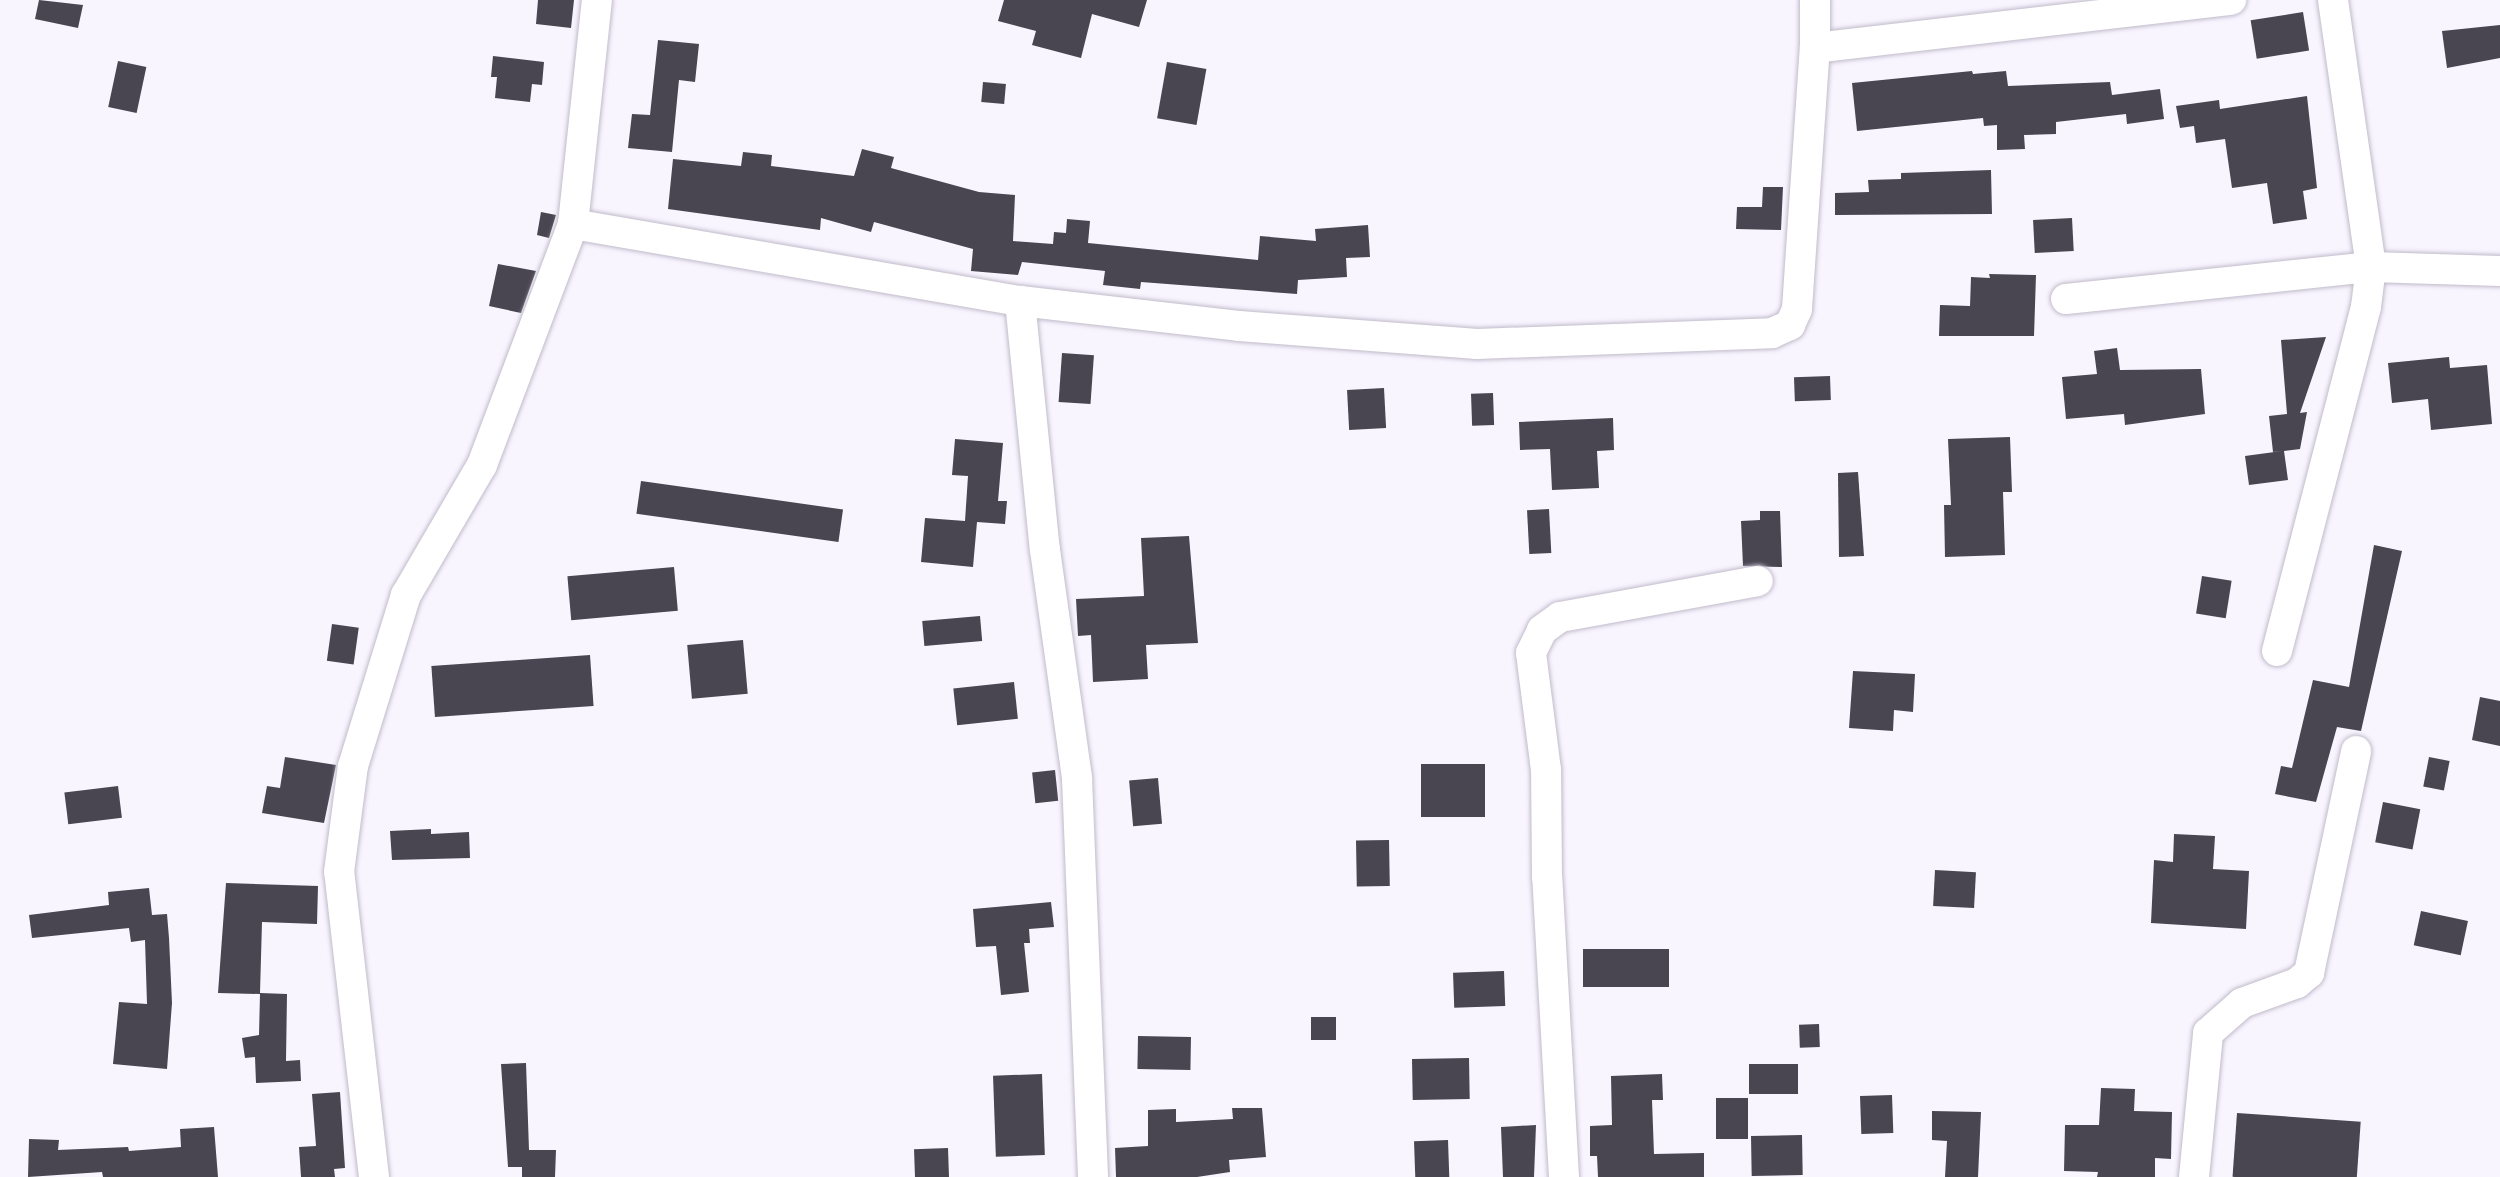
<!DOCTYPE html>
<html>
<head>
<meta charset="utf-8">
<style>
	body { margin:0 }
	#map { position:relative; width:2500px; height:1177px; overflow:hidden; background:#f9f5ff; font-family:Arial,sans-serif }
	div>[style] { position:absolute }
	.building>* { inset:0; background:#494551; transform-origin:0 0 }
	.roads { filter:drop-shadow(0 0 2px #c1bbca) drop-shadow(0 0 2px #c1bbca) }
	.street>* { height:30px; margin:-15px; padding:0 15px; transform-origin:15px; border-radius:15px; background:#fff }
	span { translate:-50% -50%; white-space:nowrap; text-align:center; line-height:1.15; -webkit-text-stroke:7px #fff; paint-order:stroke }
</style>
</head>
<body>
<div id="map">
	<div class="building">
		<i style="clip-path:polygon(39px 0,83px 5px,78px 28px,35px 19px)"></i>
		<i style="clip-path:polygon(538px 0,574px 0,571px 28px,536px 24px)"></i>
		<i style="clip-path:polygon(1004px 0,1147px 0,1139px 27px,1092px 14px,1081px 58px,1032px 45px,1036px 31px,998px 21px)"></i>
		<i style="left:2303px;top:12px;width:39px;height:53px;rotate:81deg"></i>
		<i style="clip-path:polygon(2500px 25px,2500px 58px,2447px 68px,2442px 31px)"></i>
		<i style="clip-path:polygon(658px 40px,699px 44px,695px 82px,679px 80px,672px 152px,628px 148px,632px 114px,650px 115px)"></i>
		<i style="clip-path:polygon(493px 56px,544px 62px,542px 85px,532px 84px,530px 102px,495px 98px,497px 77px,491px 77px)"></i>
		<i style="left:118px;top:61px;width:29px;height:47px;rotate:12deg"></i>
		<i style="left:1167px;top:62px;width:40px;height:57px;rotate:10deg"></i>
		<i style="clip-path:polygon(1972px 71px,1973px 74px,2006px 71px,2008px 86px,2110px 82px,2112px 95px,2160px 89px,2164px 119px,2127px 124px,2126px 114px,2056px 122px,2056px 134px,2024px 135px,2025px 149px,1997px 150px,1997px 125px,1984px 126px,1983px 118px,1857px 131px,1852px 83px)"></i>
		<i style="left:983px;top:82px;width:23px;height:20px;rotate:5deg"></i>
		<i style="clip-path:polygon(2307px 96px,2317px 188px,2303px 191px,2307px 219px,2273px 224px,2267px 183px,2232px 188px,2225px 139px,2196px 143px,2194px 126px,2180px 128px,2176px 106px,2219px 100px,2220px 109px)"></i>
		<i style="clip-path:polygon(862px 149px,894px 157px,891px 168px,979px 192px,1015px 195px,1013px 241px,1053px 244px,1054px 232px,1066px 233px,1067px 219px,1090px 221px,1088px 243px,1258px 260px,1260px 236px,1316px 241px,1315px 229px,1368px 225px,1370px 257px,1346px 258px,1347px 277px,1298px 280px,1297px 294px,1141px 282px,1140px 289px,1103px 285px,1105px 271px,1022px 262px,1018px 275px,971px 271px,973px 249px,874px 222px,871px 232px,821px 218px,820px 230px,668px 209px,673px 159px,741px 166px,743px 152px,772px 155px,771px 166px,854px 176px)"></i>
		<i style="clip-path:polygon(1991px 170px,1992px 214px,1835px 215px,1835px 193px,1869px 192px,1868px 180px,1901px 179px,1901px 173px)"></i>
		<i style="clip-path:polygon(1763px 187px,1783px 187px,1781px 230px,1736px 229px,1737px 207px,1762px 207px)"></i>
		<i style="clip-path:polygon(541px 212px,556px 215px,549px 238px,537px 235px)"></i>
		<i style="left:2072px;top:218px;width:33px;height:39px;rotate:87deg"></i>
		<i style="clip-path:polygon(498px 264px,536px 271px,521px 313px,489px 306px)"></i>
		<i style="clip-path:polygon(1989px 274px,2036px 275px,2034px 336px,1939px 336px,1940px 305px,1970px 306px,1971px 277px,1990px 278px)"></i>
		<i style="clip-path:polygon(2326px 337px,2300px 413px,2307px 412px,2300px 449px,2284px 451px,2288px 480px,2249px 485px,2245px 456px,2282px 451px,2273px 452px,2269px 416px,2287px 414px,2281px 340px)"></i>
		<i style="clip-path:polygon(2117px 348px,2120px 370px,2201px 369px,2205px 414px,2125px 425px,2124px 414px,2066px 419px,2062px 377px,2097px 374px,2094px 351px)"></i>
		<i style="left:1062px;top:353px;width:32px;height:49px;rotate:4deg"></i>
		<i style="clip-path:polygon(2449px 357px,2450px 368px,2487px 365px,2492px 424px,2431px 430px,2428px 399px,2392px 403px,2388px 363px)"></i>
		<i style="left:1830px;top:376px;width:24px;height:36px;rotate:88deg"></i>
		<i style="left:1384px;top:388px;width:40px;height:37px;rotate:87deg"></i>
		<i style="left:1493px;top:393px;width:32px;height:22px;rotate:88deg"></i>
		<i style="clip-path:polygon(1613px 418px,1614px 450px,1597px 451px,1599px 488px,1552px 490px,1550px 449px,1520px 450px,1519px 422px)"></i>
		<i style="clip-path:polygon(2010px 437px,2012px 492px,2003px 492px,2005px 555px,1945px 557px,1944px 505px,1951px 505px,1948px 439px)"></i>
		<i style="clip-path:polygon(955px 439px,1003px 443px,998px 501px,1007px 501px,1005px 524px,977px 522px,973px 567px,921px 562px,925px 518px,965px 521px,968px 476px,952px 475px)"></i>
		<i style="clip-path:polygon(1858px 472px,1864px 556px,1839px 557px,1838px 473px)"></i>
		<i style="left:641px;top:481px;width:204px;height:33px;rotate:8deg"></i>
		<i style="left:1549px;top:509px;width:44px;height:22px;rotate:87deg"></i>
		<i style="clip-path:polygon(1760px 511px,1780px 511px,1782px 567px,1743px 566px,1741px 521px,1760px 520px)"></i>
		<i style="clip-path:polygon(1189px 536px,1198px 643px,1146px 645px,1148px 679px,1093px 682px,1091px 635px,1078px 636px,1076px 599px,1144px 596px,1141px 538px)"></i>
		<i style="clip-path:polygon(2374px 545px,2402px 551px,2361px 731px,2337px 727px,2316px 802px,2275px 794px,2281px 766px,2292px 768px,2313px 680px,2349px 687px)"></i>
		<i style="left:674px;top:567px;width:44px;height:107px;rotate:85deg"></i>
		<i style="left:2202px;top:576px;width:30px;height:38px;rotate:9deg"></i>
		<i style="left:980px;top:616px;width:25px;height:58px;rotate:85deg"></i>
		<i style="left:332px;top:624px;width:27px;height:37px;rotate:8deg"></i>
		<i style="left:743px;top:640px;width:54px;height:56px;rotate:85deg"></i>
		<i style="left:590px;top:655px;width:51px;height:159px;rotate:86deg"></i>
		<i style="clip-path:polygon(1853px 671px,1915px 674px,1913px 712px,1894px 710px,1893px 731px,1849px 728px)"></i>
		<i style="left:1014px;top:682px;width:37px;height:61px;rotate:84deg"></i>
		<i style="clip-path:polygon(2480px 697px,2500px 701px,2500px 746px,2472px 740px)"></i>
		<i style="clip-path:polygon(285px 757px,336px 765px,324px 823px,262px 813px,267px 786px,280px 788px)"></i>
		<i style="left:2429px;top:757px;width:21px;height:30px;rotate:11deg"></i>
		<i style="left:1421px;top:764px;width:64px;height:53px"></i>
		<i style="left:1055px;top:770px;width:31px;height:23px;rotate:84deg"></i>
		<i style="left:1158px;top:778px;width:46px;height:29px;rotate:85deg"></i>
		<i style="left:118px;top:786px;width:32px;height:54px;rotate:83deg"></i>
		<i style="left:2383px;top:802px;width:38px;height:41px;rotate:11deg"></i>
		<i style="clip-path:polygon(431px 829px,431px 834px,469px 832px,470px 858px,392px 860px,390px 831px)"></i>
		<i style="clip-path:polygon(2174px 834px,2215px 836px,2213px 869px,2249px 871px,2246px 929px,2151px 923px,2154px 860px,2173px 862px)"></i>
		<i style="left:1389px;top:840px;width:46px;height:33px;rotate:89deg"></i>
		<i style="left:1935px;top:870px;width:41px;height:36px;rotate:3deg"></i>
		<i style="clip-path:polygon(226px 883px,318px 886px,317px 924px,262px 922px,260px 993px,287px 994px,286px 1061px,300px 1060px,301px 1081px,256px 1083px,255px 1057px,245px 1058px,242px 1038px,259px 1035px,260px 994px,218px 993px)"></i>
		<i style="clip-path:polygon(149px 888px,152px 915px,167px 914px,169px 938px,172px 1003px,167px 1069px,113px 1064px,119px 1002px,147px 1004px,145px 940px,131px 942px,129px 928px,32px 938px,29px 915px,109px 905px,108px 892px)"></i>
		<i style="clip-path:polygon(1051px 902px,1054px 927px,1029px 929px,1030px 943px,1024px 943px,1029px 992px,1001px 995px,996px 946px,976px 947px,973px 909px)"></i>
		<i style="left:2421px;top:911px;width:48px;height:35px;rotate:12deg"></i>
		<i style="left:1669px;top:949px;width:38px;height:86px;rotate:90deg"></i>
		<i style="left:1504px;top:971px;width:35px;height:51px;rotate:88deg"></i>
		<i style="left:1311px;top:1017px;width:25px;height:23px"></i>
		<i style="left:1819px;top:1024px;width:23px;height:20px;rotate:88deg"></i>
		<i style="left:1138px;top:1036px;width:53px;height:33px;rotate:1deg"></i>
		<i style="left:1469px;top:1058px;width:41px;height:57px;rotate:89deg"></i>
		<i style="clip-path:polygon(526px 1063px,529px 1150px,556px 1150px,555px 1177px,522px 1177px,522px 1167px,508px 1167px,501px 1064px)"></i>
		<i style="left:1798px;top:1064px;width:30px;height:49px;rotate:90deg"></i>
		<i style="left:1042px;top:1074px;width:81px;height:49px;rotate:88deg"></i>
		<i style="clip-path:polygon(1662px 1074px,1663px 1100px,1652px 1100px,1654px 1154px,1704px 1153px,1704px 1177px,1598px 1177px,1597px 1156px,1590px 1156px,1590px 1126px,1612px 1125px,1611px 1076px)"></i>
		<i style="clip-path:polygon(2101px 1088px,2135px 1089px,2134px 1111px,2172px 1112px,2171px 1159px,2155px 1158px,2155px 1177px,2097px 1177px,2098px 1172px,2064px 1171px,2065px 1125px,2099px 1125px)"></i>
		<i style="clip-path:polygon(340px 1092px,345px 1168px,334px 1169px,335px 1177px,301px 1177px,299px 1147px,316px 1146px,312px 1094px)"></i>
		<i style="left:1892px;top:1095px;width:38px;height:32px;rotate:88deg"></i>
		<i style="left:1716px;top:1098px;width:32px;height:41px"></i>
		<i style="clip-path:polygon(1232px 1108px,1262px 1108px,1266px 1157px,1229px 1160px,1230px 1172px,1197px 1177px,1116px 1177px,1115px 1148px,1148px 1146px,1148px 1110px,1176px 1109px,1176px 1122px,1233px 1119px)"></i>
		<i style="clip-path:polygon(1932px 1111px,1981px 1112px,1978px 1177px,1945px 1177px,1947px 1141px,1932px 1140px)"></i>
		<i style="left:2237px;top:1113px;width:124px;height:64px;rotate:4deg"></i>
		<i style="clip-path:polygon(1536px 1125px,1534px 1177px,1503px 1177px,1501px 1127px)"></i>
		<i style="clip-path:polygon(214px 1127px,218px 1177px,103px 1177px,102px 1172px,28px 1177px,29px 1139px,59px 1140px,58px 1150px,128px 1147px,129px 1151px,181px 1147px,180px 1129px)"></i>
		<i style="left:1802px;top:1135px;width:40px;height:51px;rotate:89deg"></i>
		<i style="left:1448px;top:1140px;width:37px;height:34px;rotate:88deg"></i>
		<i style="left:948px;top:1148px;width:29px;height:34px;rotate:88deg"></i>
	</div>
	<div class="roads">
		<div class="street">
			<i style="left:1815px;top:0;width:48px;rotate:90deg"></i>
			<i style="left:573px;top:224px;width:225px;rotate:-83.9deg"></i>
			<i style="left:2066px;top:299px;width:307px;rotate:-6deg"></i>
			<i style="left:2371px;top:267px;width:129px;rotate:1.8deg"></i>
			<i style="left:1020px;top:301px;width:250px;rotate:84.3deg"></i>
			<i style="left:1045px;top:550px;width:230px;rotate:82deg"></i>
			<i style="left:1077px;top:778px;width:399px;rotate:87.7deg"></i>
			<i style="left:2277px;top:651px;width:355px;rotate:-75.5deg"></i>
			<i style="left:2366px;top:307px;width:40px;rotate:-82.9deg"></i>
			<i style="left:2371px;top:267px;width:270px;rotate:-98.1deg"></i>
			<i style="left:374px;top:1177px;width:307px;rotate:-96.5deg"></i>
			<i style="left:339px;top:872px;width:107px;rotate:-82.5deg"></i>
			<i style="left:353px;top:766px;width:179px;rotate:-72.8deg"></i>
			<i style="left:406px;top:595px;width:151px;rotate:-59.7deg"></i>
			<i style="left:482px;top:465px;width:258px;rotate:-69.3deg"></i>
			<i style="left:573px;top:224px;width:454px;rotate:9.8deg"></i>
			<i style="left:1020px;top:301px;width:220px;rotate:6.5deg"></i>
			<i style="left:1239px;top:326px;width:239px;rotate:4.3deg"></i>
			<i style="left:1477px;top:344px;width:295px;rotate:-2.1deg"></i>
			<i style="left:1772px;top:333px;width:20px;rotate:-24deg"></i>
			<i style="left:1790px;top:325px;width:17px;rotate:-66deg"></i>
			<i style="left:1797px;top:309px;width:262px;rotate:-86.1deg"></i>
			<i style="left:1815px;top:48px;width:419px;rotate:-6.6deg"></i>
			<i style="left:1564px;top:1177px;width:300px;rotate:-93.2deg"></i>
			<i style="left:1547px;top:877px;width:107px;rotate:-90.5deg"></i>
			<i style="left:1546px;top:770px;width:118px;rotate:-97.3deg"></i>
			<i style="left:1531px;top:653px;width:25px;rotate:-64deg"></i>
			<i style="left:1542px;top:630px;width:22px;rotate:-36deg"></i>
			<i style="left:1560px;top:617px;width:201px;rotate:-10.3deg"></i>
			<i style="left:2194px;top:1177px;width:145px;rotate:-84.4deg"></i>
			<i style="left:2208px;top:1033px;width:45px;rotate:-41.4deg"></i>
			<i style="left:2242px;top:1003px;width:59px;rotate:-20deg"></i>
			<i style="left:2297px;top:983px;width:16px;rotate:-40deg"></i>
			<i style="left:2309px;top:973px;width:227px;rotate:-78deg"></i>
		</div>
	</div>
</div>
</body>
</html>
